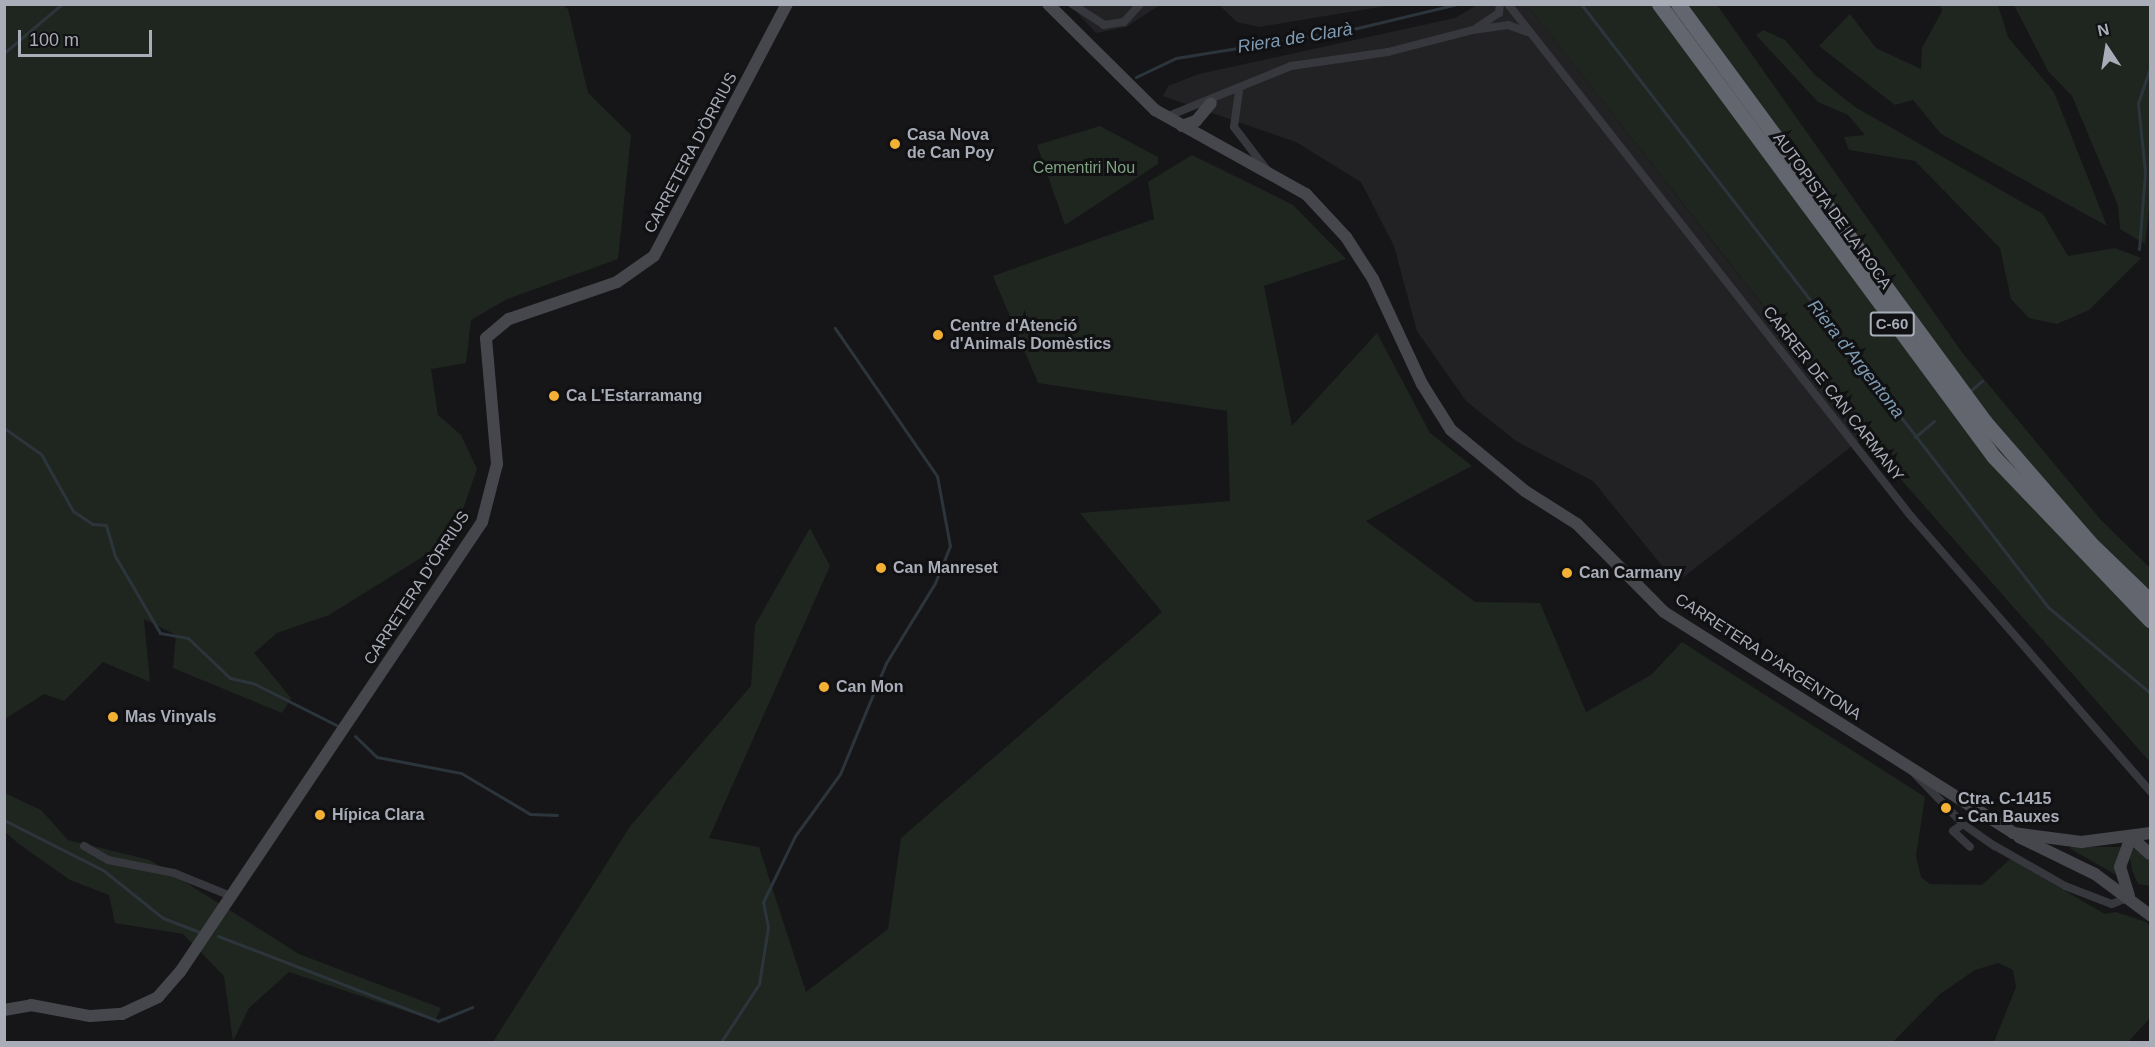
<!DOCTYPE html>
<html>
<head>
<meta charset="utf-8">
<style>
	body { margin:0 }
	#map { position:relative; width:2155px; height:1047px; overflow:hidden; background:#161618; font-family:Arial,sans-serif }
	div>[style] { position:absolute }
	.built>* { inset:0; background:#222225 }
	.green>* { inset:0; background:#1e261f }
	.stream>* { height:3px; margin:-1.5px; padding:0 1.5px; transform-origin:1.5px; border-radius:1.5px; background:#2c353c }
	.street>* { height:8px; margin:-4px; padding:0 4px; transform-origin:4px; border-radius:4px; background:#37383d }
	.secondary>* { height:12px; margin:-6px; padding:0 6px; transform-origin:6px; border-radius:6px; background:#45474d }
	.highway>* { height:15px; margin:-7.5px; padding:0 7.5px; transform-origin:7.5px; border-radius:7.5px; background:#63666e }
	.dots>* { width:16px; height:16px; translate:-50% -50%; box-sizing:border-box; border:3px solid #111113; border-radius:50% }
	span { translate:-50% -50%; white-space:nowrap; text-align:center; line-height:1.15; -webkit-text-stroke:6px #111113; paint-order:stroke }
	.shield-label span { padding:2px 4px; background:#111113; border:2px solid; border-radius:4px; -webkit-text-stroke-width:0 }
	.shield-label { font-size:15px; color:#a8adb8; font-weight:700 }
	.poi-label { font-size:16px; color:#a8adb8; font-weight:700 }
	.left { translate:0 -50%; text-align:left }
	.street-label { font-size:16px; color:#a8adb8 }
	.park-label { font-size:16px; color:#7fa381 }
	.water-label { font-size:18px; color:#7f9bb3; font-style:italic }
	.frame { position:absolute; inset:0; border:6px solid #a8adb8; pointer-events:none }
	.north { position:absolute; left:2077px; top:18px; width:60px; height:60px; -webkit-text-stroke:4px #111113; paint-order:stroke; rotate:348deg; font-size:16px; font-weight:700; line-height:24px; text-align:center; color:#a8adb8 }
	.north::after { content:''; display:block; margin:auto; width:21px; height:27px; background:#a8adb8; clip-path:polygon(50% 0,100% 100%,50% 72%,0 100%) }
	.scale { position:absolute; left:18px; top:30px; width:134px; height:27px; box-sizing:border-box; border:3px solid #a8adb8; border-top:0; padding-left:8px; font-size:18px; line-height:21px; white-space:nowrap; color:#a8adb8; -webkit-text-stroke:4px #111113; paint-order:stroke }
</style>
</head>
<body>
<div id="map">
	<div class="built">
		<i style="clip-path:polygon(1070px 5px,1160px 5px,1126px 27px,1096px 33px)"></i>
		<i style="clip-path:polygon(1219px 5px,1392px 5px,1259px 27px,1237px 22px)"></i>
		<i style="clip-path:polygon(1477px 5px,1527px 5px,1865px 436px,1676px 583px,1593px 481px,1516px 441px,1466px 401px,1417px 331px,1394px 246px,1361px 182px,1296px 142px,1163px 96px,1168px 86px,1199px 74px,1455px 18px)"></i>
	</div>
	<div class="green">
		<i style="clip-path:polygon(562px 5px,568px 9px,588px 93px,631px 135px,618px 259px,507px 299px,471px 320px,466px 363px,431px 369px,438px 415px,461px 435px,477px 469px,453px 538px,329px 615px,277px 633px,254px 653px,291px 698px,282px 713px,173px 668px,176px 635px,144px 619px,150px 682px,103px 662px,64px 701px,44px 694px,5px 719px,5px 5px)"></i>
		<i style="clip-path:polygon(1527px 5px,1717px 5px,1964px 355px,2101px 520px,2150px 568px,2150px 762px,1890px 467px)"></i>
		<i style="clip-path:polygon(1940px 5px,1998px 5px,2008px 37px,2054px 92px,2107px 226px,1941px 134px,1913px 100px,1895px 105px,1819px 46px,1850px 14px,1876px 48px,1921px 69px,1922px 48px,1942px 11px)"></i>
		<i style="clip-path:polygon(2014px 5px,2150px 5px,2150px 201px,2145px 244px,2120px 229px,2118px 205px,2072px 96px,2048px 71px)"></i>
		<i style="clip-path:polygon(1763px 30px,1785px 40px,1815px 75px,1855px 107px,2043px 214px,2068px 256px,2115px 248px,2141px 258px,2089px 310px,2057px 324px,2029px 318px,2011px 299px,2000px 248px,1915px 161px,1849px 150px,1844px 137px,1865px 135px,1848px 115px,1818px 102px,1756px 35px)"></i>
		<i style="clip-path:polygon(1100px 126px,1158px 157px,1158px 164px,1065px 225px,1037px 145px)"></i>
		<i style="clip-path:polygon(1192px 155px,1293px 205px,1346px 259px,1264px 286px,1292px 426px,1377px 333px,1430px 433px,1472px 466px,1366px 521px,1475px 602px,1540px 603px,1586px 712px,1651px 675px,1682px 642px,1925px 797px,1916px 856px,1921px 877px,1930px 884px,1982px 885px,2010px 859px,2105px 914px,2116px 912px,2146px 922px,2150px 926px,2150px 1018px,2128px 1042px,1994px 1042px,2016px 987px,2013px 970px,1998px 963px,1975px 970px,1940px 994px,1893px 1042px,493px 1042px,631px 825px,751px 686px,755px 625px,810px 528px,830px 566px,709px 838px,759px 847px,806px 992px,888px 929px,901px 838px,1162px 612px,1080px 513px,1230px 501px,1227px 411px,1038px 383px,993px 276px,1154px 219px,1148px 182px)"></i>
		<i style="clip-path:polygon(5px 793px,41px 810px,68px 840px,150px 860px,299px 954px,441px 1008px,435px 1021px,289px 972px,249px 1008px,233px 1041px,224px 976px,183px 934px,115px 923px,109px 895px,70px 880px,19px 844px,5px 832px)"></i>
		<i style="clip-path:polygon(2122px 847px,2118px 876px,2071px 849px,2071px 847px)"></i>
		<i style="clip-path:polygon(2134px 848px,2150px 859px,2150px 886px,2138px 884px,2132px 870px,2129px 853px)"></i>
	</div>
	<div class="stream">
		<i style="left:1581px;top:4px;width:763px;rotate:52.24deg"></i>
		<i style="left:2048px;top:607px;width:133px;rotate:40.1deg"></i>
		<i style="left:4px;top:53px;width:76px;rotate:-40.2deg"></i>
		<i style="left:1136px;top:77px;width:44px;rotate:-25.4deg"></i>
		<i style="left:1176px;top:58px;width:175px;rotate:-9.2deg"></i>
		<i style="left:1349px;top:30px;width:111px;rotate:-13.5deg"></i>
		<i style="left:2139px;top:249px;width:77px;rotate:-85.5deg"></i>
		<i style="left:2145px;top:172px;width:69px;rotate:-95.8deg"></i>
		<i style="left:2138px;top:103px;width:37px;rotate:-71deg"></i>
		<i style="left:1970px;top:391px;width:16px;rotate:-40deg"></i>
		<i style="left:4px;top:428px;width:45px;rotate:35.1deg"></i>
		<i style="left:41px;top:454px;width:65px;rotate:60.7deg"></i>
		<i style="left:73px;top:511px;width:23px;rotate:34deg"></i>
		<i style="left:92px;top:524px;width:14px;rotate:4deg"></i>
		<i style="left:106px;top:525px;width:32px;rotate:74deg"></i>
		<i style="left:115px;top:556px;width:89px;rotate:59.7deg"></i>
		<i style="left:160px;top:633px;width:28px;rotate:10deg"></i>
		<i style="left:188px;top:638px;width:58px;rotate:43.6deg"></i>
		<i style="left:230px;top:678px;width:26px;rotate:13deg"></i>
		<i style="left:255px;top:684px;width:91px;rotate:26.8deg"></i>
		<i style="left:1915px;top:437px;width:25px;rotate:-40deg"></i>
		<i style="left:355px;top:736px;width:30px;rotate:44deg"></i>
		<i style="left:377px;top:757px;width:86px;rotate:10.8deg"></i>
		<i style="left:461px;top:773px;width:80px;rotate:30.7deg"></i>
		<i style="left:530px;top:814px;width:27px;rotate:2deg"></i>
		<i style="left:4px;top:820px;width:111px;rotate:26.8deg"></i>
		<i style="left:103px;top:870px;width:77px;rotate:38.7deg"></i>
		<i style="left:163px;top:918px;width:39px;rotate:21deg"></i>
		<i style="left:218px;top:936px;width:236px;rotate:21.1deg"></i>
		<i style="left:438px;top:1021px;width:37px;rotate:-22deg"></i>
		<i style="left:721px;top:1042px;width:69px;rotate:-56.8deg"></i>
		<i style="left:759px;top:984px;width:58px;rotate:-81deg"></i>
		<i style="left:768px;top:927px;width:25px;rotate:-101deg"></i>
		<i style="left:763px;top:902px;width:73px;rotate:-64.1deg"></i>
		<i style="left:795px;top:836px;width:77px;rotate:-54deg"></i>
		<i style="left:840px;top:774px;width:120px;rotate:-67.5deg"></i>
		<i style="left:886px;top:663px;width:94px;rotate:-58.5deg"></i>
		<i style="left:935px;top:583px;width:40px;rotate:-68deg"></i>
		<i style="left:950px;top:546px;width:71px;rotate:-100.5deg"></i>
		<i style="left:937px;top:476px;width:180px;rotate:-124.6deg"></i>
	</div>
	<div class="street">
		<i style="left:1072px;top:4px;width:38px;rotate:33deg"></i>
		<i style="left:1104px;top:25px;width:20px;rotate:-9deg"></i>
		<i style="left:1124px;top:22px;width:24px;rotate:-48deg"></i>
		<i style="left:1508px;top:4px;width:650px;rotate:51.81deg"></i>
		<i style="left:1910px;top:515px;width:366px;rotate:49deg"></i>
		<i style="left:1475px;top:29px;width:29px;rotate:-34deg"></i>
		<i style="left:1499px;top:13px;width:9px;rotate:-84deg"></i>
		<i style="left:1239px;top:91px;width:36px;rotate:98deg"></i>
		<i style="left:1234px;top:127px;width:54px;rotate:52.5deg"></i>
		<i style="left:1166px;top:117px;width:135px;rotate:-22.2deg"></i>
		<i style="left:1291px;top:66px;width:98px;rotate:-8.2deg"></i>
		<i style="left:1388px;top:52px;width:88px;rotate:-14.5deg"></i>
		<i style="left:1473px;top:30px;width:35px;rotate:-8deg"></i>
		<i style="left:1508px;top:25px;width:20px;rotate:20deg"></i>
		<i style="left:1912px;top:771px;width:74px;rotate:46.1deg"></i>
		<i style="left:1963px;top:824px;width:39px;rotate:35deg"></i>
		<i style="left:1995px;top:846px;width:81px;rotate:29.7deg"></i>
		<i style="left:2065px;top:886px;width:50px;rotate:21deg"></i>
		<i style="left:2112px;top:904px;width:18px;rotate:-22deg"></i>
		<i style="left:1963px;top:824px;width:12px;rotate:145deg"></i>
		<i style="left:1953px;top:831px;width:23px;rotate:43deg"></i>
		<i style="left:84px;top:846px;width:28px;rotate:30deg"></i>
		<i style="left:108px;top:860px;width:67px;rotate:11.1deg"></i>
		<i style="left:174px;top:873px;width:61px;rotate:22deg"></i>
	</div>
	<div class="secondary">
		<i style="left:1048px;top:4px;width:151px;rotate:44.7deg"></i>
		<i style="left:1155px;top:110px;width:173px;rotate:29.1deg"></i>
		<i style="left:1306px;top:194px;width:59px;rotate:47.1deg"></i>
		<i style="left:1346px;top:237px;width:50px;rotate:57.3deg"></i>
		<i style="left:1373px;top:279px;width:116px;rotate:65deg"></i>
		<i style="left:1422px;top:384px;width:54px;rotate:57.8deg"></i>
		<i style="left:1451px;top:430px;width:96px;rotate:39.5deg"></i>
		<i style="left:1525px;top:491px;width:62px;rotate:32.4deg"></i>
		<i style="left:1577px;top:524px;width:124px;rotate:45.3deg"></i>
		<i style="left:1664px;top:612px;width:413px;rotate:32.3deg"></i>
		<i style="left:2013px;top:833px;width:69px;rotate:7.5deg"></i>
		<i style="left:2081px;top:842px;width:70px;rotate:-7.4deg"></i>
		<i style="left:1182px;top:126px;width:15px;rotate:-20deg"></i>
		<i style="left:1196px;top:121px;width:23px;rotate:-50deg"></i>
		<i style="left:2019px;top:837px;width:85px;rotate:26deg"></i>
		<i style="left:2095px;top:874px;width:69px;rotate:36.7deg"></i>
		<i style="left:2131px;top:837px;width:25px;rotate:42deg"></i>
		<i style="left:2129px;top:896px;width:30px;rotate:-107deg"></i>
		<i style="left:2120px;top:867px;width:32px;rotate:-70deg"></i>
		<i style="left:4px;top:1010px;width:27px;rotate:-10deg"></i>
		<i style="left:31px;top:1005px;width:60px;rotate:10.6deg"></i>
		<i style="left:90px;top:1016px;width:32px;rotate:-4deg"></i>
		<i style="left:122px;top:1014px;width:40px;rotate:-25deg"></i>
		<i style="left:158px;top:997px;width:33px;rotate:-49deg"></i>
		<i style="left:180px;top:972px;width:542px;rotate:-56.13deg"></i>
		<i style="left:482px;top:522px;width:60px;rotate:-75.5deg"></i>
		<i style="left:497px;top:464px;width:126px;rotate:-95deg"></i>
		<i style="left:486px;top:338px;width:30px;rotate:-40deg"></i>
		<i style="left:509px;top:319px;width:114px;rotate:-18.9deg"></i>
		<i style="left:617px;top:282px;width:45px;rotate:-35.1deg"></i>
		<i style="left:654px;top:256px;width:285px;rotate:-62.2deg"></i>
	</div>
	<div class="highway">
		<i style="left:1659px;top:4px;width:563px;rotate:53.52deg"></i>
		<i style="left:1994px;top:457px;width:226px;rotate:46.3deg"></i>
		<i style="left:1678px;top:4px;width:519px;rotate:53.7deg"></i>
		<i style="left:1985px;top:422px;width:160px;rotate:49deg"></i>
		<i style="left:2090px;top:543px;width:83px;rotate:44deg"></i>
	</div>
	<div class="dots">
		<i style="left:895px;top:144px;background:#f2b134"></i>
		<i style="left:938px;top:335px;background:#f2b134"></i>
		<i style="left:554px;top:396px;background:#f2b134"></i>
		<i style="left:881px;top:568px;background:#f2b134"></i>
		<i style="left:1567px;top:573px;background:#f2b134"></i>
		<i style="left:824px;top:687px;background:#f2b134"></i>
		<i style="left:113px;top:717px;background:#f2b134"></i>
		<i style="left:1946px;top:808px;background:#f2b134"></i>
		<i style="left:320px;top:815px;background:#f2b134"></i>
	</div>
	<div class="shield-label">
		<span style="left:1892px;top:324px">C-60</span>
	</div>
	<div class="poi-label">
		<span class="left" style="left:907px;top:144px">Casa Nova<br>de Can Poy</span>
		<span class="left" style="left:950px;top:335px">Centre d'Atenció<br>d'Animals Domèstics</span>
		<span class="left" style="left:566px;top:396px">Ca L'Estarramang</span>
		<span class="left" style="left:893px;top:568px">Can Manreset</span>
		<span class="left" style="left:1579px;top:573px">Can Carmany</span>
		<span class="left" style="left:836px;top:687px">Can Mon</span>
		<span class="left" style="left:125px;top:717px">Mas Vinyals</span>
		<span class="left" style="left:1958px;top:808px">Ctra. C-1415<br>- Can Bauxes</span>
		<span class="left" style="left:332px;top:815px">Hípica Clara</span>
	</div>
	<div class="street-label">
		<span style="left:691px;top:153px;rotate:-62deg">CARRETERA D'ÒRRIUS</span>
		<span style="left:1832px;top:211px;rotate:54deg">AUTOPISTA DE LA ROCA</span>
		<span style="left:1833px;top:394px;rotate:52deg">CARRER DE CAN CARMANY</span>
		<span style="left:417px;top:588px;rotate:-57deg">CARRETERA D'ÒRRIUS</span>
		<span style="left:1768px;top:657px;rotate:33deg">CARRETERA D'ARGENTONA</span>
	</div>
	<div class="park-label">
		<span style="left:1084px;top:168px">Cementiri Nou</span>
	</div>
	<div class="water-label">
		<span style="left:1295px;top:38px;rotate:-9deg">Riera de Clarà</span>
		<span style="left:1856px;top:359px;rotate:52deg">Riera d'Argentona</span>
	</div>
	<div class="frame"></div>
	<div class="north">N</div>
	<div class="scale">100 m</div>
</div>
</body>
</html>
